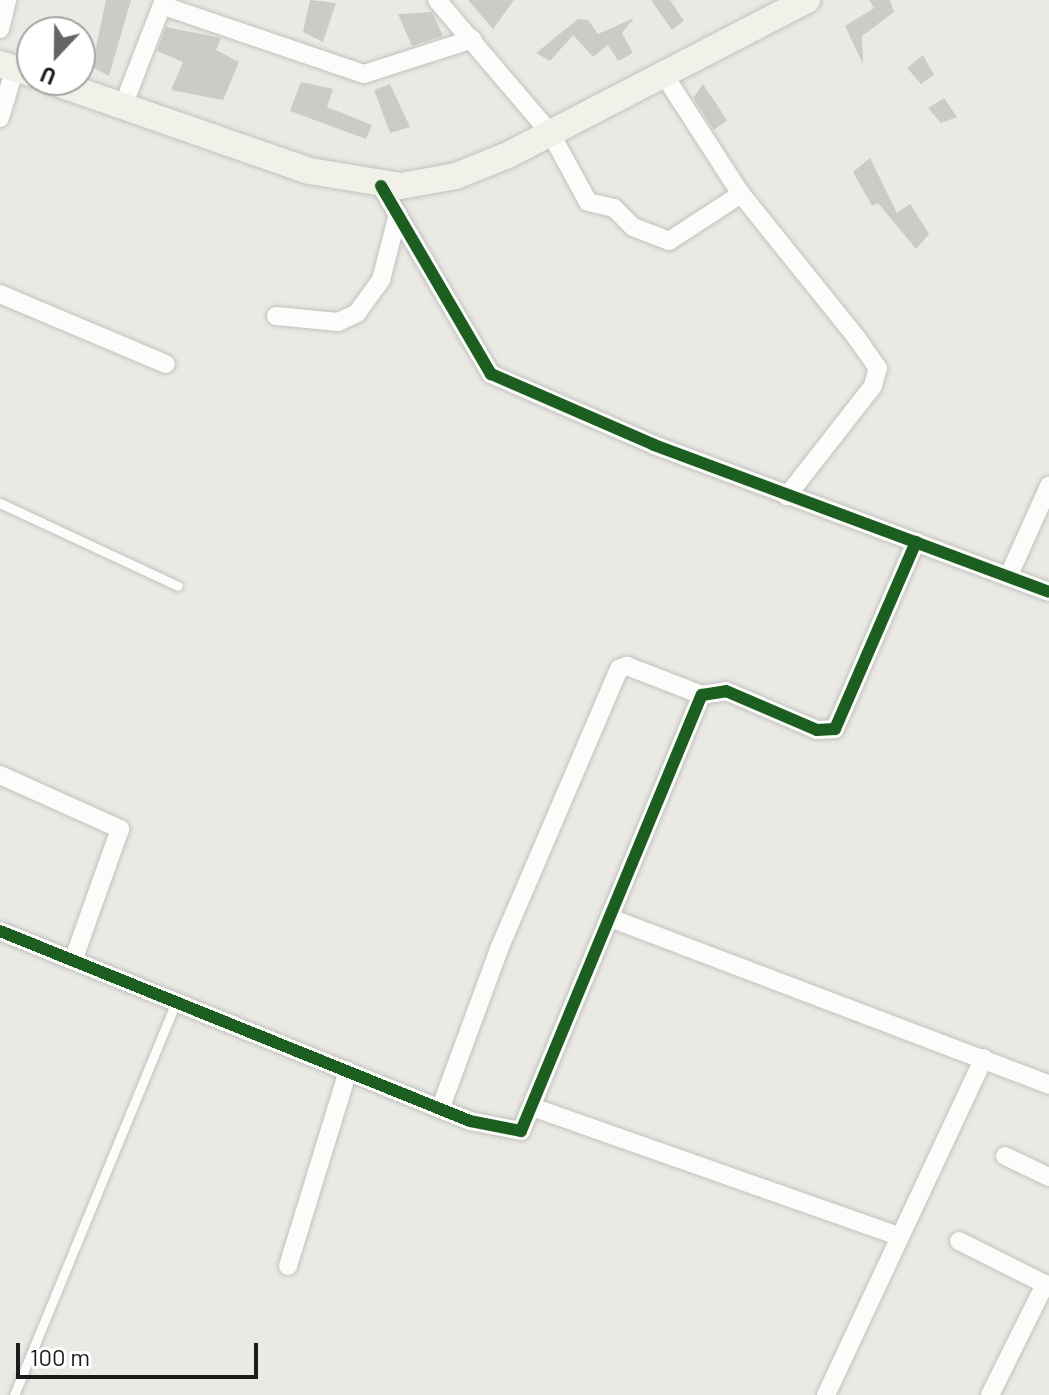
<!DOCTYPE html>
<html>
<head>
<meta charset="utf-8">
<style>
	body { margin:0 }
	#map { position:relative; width:1049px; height:1395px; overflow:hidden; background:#eae9e4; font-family:Barlow,sans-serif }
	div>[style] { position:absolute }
	.building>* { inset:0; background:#cdcbc7 }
	.roads { filter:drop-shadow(0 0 2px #c1c1bf) drop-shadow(0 0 2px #c1c1bf) }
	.lane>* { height:9px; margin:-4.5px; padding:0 4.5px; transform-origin:4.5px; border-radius:4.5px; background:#fcfcfb }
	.street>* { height:18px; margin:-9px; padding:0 9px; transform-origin:9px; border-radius:9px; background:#fcfcfb }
	.secondary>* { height:26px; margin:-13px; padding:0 13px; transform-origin:13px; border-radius:13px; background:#f0f2e9 }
	.cycleway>* { height:12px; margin:-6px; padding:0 6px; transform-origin:6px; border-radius:6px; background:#1b5e20 }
	span { translate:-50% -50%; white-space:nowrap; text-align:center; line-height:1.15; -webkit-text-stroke:6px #fff; paint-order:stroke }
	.north { position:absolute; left:16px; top:16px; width:80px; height:80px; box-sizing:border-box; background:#fff; border:2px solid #a4a4a4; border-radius:50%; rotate:202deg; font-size:22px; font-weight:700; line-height:32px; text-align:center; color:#1c1c1c }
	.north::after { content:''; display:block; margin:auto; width:28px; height:36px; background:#646462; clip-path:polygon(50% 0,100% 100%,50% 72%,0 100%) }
	.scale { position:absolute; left:16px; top:1343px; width:242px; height:36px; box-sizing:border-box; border:4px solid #1c1c1c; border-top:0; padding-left:10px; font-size:24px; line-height:28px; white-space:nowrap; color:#1c1c1c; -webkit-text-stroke:6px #fff; paint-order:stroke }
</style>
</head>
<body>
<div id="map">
	<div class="building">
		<i style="clip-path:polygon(106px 0,131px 0,109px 76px,92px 67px)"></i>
		<i style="clip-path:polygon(310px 0,336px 3px,323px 42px,303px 32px)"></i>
		<i style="clip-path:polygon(468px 0,514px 0,493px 29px)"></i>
		<i style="clip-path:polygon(651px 0,670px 0,684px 21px,672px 30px)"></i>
		<i style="clip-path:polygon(869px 0,890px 0,894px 12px,862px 36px,863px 64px,845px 26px,874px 8px)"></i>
		<i style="clip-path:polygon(432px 12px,443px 36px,412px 46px,398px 14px)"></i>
		<i style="clip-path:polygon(634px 18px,622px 33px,633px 53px,618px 61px,608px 45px,593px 57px,573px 35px,550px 61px,536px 53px,578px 19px,588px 20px,598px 34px)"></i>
		<i style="clip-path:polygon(166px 27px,221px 38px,216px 50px,239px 62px,223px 100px,171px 90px,183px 62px,157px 51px)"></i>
		<i style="clip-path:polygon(923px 55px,934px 75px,921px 84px,907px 68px)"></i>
		<i style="clip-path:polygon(301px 82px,333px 89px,327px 107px,372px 125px,366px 139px,290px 111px)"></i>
		<i style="clip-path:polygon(390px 84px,410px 127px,390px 133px,374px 90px)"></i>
		<i style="clip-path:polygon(703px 84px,727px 120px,714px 130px,693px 98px)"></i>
		<i style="clip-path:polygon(944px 98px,957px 117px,941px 123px,928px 108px)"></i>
		<i style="clip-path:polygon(870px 158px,897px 213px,910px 204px,929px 234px,916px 249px,878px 203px,872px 206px,853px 172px)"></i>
	</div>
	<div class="roads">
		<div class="lane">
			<i style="left:0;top:503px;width:196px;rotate:25deg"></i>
			<i style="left:14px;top:1395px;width:426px;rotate:-67.6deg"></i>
		</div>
		<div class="street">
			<i style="left:437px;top:0;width:176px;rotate:49.6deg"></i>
			<i style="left:551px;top:134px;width:77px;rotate:61.4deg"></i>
			<i style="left:588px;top:202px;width:27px;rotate:13deg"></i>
			<i style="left:614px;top:208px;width:27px;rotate:45deg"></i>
			<i style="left:633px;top:227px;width:39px;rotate:21deg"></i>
			<i style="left:669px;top:241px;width:86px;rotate:-33.1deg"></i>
			<i style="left:741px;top:194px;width:184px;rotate:51.2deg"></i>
			<i style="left:856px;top:337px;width:38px;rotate:55deg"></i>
			<i style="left:878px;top:368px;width:19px;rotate:106deg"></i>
			<i style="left:873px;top:386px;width:140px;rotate:128deg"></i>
			<i style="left:164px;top:6px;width:211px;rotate:18.8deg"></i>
			<i style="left:364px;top:74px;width:114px;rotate:-17.8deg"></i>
			<i style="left:0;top:29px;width:30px;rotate:-76deg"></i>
			<i style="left:664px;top:75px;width:142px;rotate:57.1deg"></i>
			<i style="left:123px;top:106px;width:114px;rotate:-68.9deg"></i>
			<i style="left:0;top:118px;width:52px;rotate:-73.3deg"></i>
			<i style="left:381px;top:186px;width:218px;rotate:59.7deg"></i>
			<i style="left:491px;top:374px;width:178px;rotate:23.5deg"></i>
			<i style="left:654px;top:445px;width:421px;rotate:20.4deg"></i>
			<i style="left:0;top:294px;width:180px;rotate:22.9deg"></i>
			<i style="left:276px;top:316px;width:62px;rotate:5.5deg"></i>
			<i style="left:338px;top:322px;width:21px;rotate:-25deg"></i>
			<i style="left:357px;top:313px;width:41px;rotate:-54deg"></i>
			<i style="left:381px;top:280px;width:68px;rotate:-75.6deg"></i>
			<i style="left:1009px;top:575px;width:98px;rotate:-65.8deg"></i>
			<i style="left:0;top:775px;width:132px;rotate:24.2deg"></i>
			<i style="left:120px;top:829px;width:137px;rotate:109.6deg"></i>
			<i style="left:613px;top:919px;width:467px;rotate:20.8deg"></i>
			<i style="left:0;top:931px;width:507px;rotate:22.01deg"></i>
			<i style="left:470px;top:1121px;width:52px;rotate:11.1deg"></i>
			<i style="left:521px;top:1131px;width:472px;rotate:-67.5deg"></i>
			<i style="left:702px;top:695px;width:24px;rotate:-9deg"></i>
			<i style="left:726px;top:691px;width:99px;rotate:23.2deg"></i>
			<i style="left:817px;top:730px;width:18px;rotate:-3deg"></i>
			<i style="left:835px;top:729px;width:204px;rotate:-66.6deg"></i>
			<i style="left:441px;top:1107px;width:168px;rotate:-69.8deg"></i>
			<i style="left:499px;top:949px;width:305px;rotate:-66.8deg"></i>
			<i style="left:619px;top:669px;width:9px;rotate:-21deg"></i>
			<i style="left:627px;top:666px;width:80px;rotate:21.1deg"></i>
			<i style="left:535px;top:1108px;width:386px;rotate:19.4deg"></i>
			<i style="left:1005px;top:1156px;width:49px;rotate:25.5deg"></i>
			<i style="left:959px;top:1241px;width:101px;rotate:26.6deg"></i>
			<i style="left:288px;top:1266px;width:204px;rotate:-72.9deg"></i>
			<i style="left:826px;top:1395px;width:372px;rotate:-64.9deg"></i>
			<i style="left:990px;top:1395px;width:124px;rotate:-63.6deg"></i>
		</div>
		<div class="secondary">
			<i style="left:0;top:64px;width:34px;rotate:17deg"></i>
			<i style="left:48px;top:80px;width:277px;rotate:19.2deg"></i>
			<i style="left:310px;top:171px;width:92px;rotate:9.4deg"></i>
			<i style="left:401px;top:186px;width:56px;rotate:-10.3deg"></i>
			<i style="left:456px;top:176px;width:56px;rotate:-22deg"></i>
			<i style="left:508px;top:155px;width:337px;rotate:-27.4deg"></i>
		</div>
	</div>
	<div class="cycleway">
		<i style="left:381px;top:186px;width:218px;rotate:59.7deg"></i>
		<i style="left:491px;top:374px;width:178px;rotate:23.5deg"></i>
		<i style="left:654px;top:445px;width:421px;rotate:20.4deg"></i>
		<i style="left:0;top:931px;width:507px;rotate:22.01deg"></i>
		<i style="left:470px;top:1121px;width:52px;rotate:11.1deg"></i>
		<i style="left:521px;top:1131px;width:472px;rotate:-67.5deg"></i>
		<i style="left:702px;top:695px;width:24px;rotate:-9deg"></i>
		<i style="left:726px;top:691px;width:99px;rotate:23.2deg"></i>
		<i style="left:817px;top:730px;width:18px;rotate:-3deg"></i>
		<i style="left:835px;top:729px;width:204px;rotate:-66.6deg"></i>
	</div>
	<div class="north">U</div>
	<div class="scale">100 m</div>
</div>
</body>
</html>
